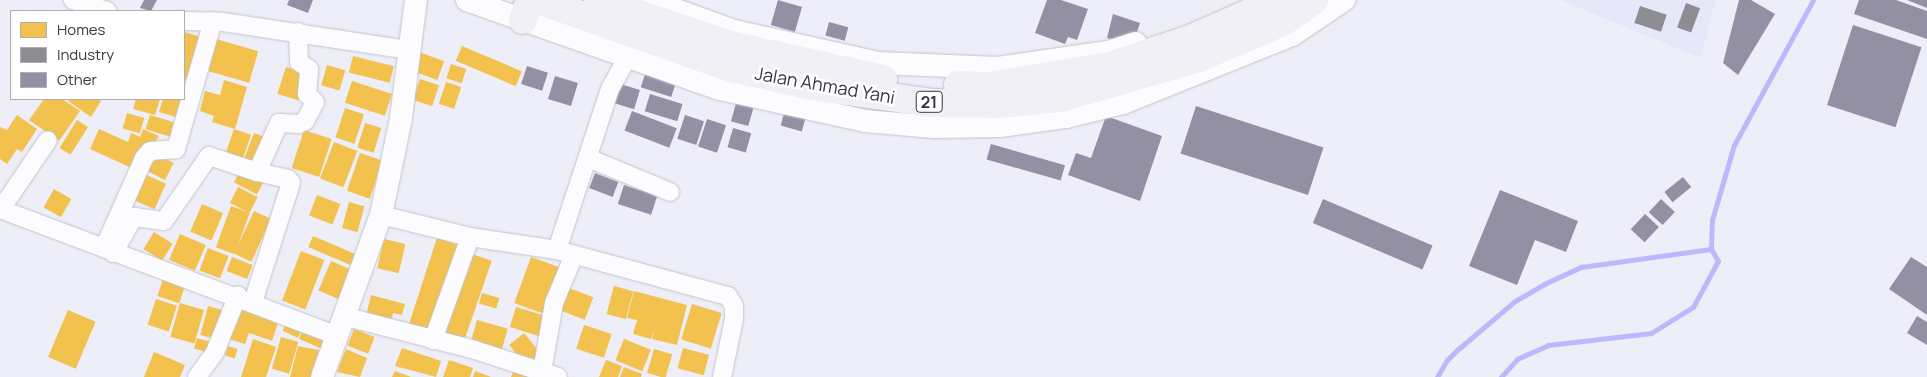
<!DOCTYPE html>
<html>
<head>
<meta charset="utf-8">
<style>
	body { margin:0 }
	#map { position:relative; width:1927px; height:377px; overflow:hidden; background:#eeeef8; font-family:Manrope,sans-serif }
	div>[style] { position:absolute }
	.built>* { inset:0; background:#e7e7fa }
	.homes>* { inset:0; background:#f2c14e; transform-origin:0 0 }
	.industry>* { inset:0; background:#8d8d92; transform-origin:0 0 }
	.stream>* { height:5px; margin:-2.5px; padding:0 2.5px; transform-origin:2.5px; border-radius:2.5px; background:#bbb9fc }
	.building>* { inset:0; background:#9390a4; transform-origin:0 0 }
	.roads { filter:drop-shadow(0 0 1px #c2c3cb) drop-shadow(0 0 1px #c2c3cb) }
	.minor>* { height:18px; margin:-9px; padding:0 9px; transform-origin:9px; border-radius:9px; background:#fcfcfe }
	.tertiary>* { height:22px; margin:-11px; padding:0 11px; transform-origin:11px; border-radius:11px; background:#fcfcfe }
	.trunk>* { height:28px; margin:-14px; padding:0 14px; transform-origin:14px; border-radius:14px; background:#f0f0f6 }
	span { translate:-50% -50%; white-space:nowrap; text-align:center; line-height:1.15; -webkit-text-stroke:5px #fff; paint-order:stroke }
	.shield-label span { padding:1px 4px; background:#fff; border:1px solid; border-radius:4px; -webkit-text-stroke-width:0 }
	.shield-label { font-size:16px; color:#373740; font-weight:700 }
	.street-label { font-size:18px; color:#373740 }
	.legend { position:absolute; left:10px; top:10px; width:175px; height:90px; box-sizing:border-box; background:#fff; border:1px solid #afafb3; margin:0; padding:6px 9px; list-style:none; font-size:15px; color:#373740 }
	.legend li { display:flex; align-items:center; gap:10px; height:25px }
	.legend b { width:25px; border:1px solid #afafb3 }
</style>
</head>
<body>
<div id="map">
	<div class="built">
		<i style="clip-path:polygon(1560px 0,1715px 0,1701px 58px)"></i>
	</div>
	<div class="homes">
		<i style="clip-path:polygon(184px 32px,205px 38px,192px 82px,184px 79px)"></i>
		<i style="left:216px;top:39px;width:44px;height:33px;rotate:16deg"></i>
		<i style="left:462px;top:46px;width:65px;height:16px;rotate:23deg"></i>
		<i style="left:416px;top:51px;width:30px;height:20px;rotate:20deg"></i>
		<i style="left:353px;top:56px;width:42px;height:17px;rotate:14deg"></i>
		<i style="left:451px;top:64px;width:16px;height:15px;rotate:18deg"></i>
		<i style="left:327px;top:65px;width:19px;height:21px;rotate:16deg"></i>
		<i style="left:286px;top:67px;width:22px;height:28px;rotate:18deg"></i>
		<i style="left:420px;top:79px;width:20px;height:22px;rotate:18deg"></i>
		<i style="clip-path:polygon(224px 80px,247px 87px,235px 129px,212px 122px,214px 116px,200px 111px,205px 91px,220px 95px)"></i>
		<i style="left:352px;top:81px;width:42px;height:23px;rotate:18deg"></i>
		<i style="left:446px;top:82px;width:16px;height:23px;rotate:18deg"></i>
		<i style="clip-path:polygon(184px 87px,188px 89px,179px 118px,159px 112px,163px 99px,184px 99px)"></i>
		<i style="clip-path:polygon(44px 99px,62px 99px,80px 111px,59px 141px,29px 120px)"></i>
		<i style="clip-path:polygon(70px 99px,98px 99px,101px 101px,91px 117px,68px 101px)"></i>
		<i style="clip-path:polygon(136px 99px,160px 99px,155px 115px,133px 109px)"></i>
		<i style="left:345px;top:108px;width:20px;height:31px;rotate:18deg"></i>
		<i style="left:127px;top:113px;width:18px;height:16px;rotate:16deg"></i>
		<i style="clip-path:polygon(17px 115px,37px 129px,22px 152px,17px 149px,7px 164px,0 159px,0 127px,7px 130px)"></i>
		<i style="left:150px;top:115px;width:30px;height:15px;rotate:17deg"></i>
		<i style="left:77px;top:120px;width:13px;height:33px;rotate:32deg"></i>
		<i style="left:365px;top:123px;width:17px;height:26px;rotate:17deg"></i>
		<i style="clip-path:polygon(99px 129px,128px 142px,131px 133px,140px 137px,143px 129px,159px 136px,138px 171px,90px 149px)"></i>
		<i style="left:234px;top:129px;width:18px;height:25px;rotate:19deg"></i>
		<i style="left:304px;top:130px;width:29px;height:40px;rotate:18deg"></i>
		<i style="left:254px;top:133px;width:14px;height:30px;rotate:21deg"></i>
		<i style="left:334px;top:142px;width:25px;height:39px;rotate:21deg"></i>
		<i style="left:154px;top:153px;width:22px;height:19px;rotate:27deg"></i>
		<i style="left:360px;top:153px;width:24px;height:40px;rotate:19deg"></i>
		<i style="left:241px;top:169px;width:26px;height:15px;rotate:28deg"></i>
		<i style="left:144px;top:174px;width:24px;height:28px;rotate:24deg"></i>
		<i style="left:238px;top:187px;width:22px;height:18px;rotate:27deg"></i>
		<i style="left:54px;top:189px;width:20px;height:21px;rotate:30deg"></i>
		<i style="left:317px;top:195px;width:25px;height:22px;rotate:21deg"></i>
		<i style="left:349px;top:202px;width:16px;height:27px;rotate:15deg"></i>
		<i style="left:202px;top:204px;width:23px;height:30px;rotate:23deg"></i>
		<i style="left:231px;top:206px;width:20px;height:44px;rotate:20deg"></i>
		<i style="left:254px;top:211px;width:19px;height:47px;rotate:25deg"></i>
		<i style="left:154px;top:232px;width:22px;height:20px;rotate:32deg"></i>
		<i style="left:180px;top:234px;width:28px;height:28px;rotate:23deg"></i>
		<i style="left:313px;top:236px;width:49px;height:12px;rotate:23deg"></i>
		<i style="left:437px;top:238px;width:26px;height:95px;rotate:18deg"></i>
		<i style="left:384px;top:239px;width:22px;height:30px;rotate:13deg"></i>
		<i style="left:208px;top:248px;width:22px;height:24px;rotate:21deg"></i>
		<i style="left:301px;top:251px;width:25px;height:53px;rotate:21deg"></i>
		<i style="left:469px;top:253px;width:24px;height:89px;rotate:19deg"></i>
		<i style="left:232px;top:257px;width:22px;height:15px;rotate:21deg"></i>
		<i style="left:531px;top:257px;width:30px;height:49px;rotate:20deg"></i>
		<i style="left:331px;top:261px;width:28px;height:32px;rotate:23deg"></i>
		<i style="left:163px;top:279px;width:23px;height:18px;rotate:18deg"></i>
		<i style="left:614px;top:286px;width:20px;height:29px;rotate:15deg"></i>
		<i style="left:569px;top:288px;width:26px;height:24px;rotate:21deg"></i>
		<i style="clip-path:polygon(634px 291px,687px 305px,677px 345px,652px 339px,655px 327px,651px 339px,633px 334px,637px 320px,627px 318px)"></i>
		<i style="left:482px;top:293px;width:18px;height:11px;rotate:16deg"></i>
		<i style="clip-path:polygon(371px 295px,405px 304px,402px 315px,393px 313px,391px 323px,366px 316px)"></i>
		<i style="left:156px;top:299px;width:22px;height:27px;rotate:18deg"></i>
		<i style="left:180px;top:303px;width:25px;height:35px;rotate:16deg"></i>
		<i style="clip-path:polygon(241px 304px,280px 317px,272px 341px,249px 333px,245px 344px,229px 339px)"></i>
		<i style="left:692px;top:304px;width:31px;height:37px;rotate:17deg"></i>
		<i style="left:208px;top:306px;width:16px;height:30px;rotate:15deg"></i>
		<i style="left:516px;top:307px;width:31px;height:21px;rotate:17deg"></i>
		<i style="left:68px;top:310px;width:30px;height:51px;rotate:23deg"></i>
		<i style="left:288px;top:319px;width:17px;height:13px;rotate:25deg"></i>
		<i style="left:477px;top:320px;width:32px;height:25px;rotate:16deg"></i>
		<i style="left:305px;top:325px;width:24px;height:15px;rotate:24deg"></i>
		<i style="left:584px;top:325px;width:29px;height:25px;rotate:18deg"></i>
		<i style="left:354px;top:329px;width:22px;height:18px;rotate:21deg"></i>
		<i style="left:524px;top:333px;width:28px;height:19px;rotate:51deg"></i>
		<i style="left:281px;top:337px;width:18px;height:33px;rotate:16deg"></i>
		<i style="left:197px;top:338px;width:19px;height:11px;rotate:16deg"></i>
		<i style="clip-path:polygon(253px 339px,276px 347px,266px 377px,241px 377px)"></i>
		<i style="left:624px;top:339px;width:29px;height:23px;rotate:22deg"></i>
		<i style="left:228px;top:346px;width:10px;height:10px;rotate:17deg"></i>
		<i style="clip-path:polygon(298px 346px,319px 350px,312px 377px,290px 377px)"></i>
		<i style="clip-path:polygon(402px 348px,441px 361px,436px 377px,395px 366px)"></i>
		<i style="left:683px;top:348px;width:27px;height:21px;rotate:15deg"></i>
		<i style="clip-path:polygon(346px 349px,367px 358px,360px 377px,337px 372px)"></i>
		<i style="left:654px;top:349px;width:19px;height:25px;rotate:16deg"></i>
		<i style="clip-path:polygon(154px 352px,185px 365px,180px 377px,144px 377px)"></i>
		<i style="clip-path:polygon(449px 360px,473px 368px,470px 377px,443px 377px)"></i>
		<i style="clip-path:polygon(606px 360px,622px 366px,618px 377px,599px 377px)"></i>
		<i style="clip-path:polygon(515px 367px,538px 377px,511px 377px)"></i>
		<i style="clip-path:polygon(624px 367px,642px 374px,641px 377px,620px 377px)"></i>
		<i style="clip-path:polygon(395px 371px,411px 377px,392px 377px)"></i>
		<i style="clip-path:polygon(475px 371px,491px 377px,473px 377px)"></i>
	</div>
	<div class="industry">
		<i style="left:1686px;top:3px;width:15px;height:26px;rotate:20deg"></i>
		<i style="left:1640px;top:6px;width:28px;height:18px;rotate:18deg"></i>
	</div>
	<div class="stream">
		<i style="left:1437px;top:377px;width:20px;rotate:-60deg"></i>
		<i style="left:1447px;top:360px;width:13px;rotate:-45deg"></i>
		<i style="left:1456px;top:351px;width:77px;rotate:-40.3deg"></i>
		<i style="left:1515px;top:301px;width:34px;rotate:-30deg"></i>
		<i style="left:1544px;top:284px;width:41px;rotate:-24.7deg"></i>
		<i style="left:1581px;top:267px;width:131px;rotate:-7.9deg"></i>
		<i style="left:1501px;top:377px;width:24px;rotate:-48deg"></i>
		<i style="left:1517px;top:359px;width:34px;rotate:-24deg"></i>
		<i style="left:1548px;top:345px;width:104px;rotate:-6.6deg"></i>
		<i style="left:1651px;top:333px;width:49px;rotate:-31.8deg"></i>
		<i style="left:1693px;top:307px;width:52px;rotate:-61.5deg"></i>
		<i style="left:1718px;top:261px;width:14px;rotate:-120deg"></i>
		<i style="left:1711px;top:249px;width:29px;rotate:-88deg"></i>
		<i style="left:1712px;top:220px;width:78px;rotate:-73.7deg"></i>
		<i style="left:1734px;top:145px;width:165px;rotate:-61.4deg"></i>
	</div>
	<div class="building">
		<i style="clip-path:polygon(144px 0,157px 0,151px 11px,140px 8px)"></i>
		<i style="clip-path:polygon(289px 0,313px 0,308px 13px,287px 5px)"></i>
		<i style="left:778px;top:0;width:25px;height:26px;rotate:16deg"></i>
		<i style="clip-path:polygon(1047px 0,1061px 0,1088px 9px,1077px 40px,1068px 37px,1065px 44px,1035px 33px)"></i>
		<i style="clip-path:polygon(1739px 0,1751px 0,1775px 14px,1738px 75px,1723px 63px)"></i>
		<i style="clip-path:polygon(1859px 0,1896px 0,1927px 11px,1927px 39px,1854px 14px)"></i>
		<i style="clip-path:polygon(1907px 0,1927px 0,1927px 8px)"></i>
		<i style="clip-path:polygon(1113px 14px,1140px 23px,1135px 38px,1123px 43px,1107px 38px)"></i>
		<i style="left:829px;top:22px;width:20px;height:14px;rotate:15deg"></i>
		<i style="left:1853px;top:25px;width:72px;height:84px;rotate:18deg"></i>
		<i style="left:527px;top:66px;width:22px;height:19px;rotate:18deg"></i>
		<i style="left:646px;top:71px;width:32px;height:17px;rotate:18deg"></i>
		<i style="left:555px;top:76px;width:24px;height:24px;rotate:17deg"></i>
		<i style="left:617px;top:83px;width:24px;height:20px;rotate:17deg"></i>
		<i style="left:650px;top:94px;width:34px;height:18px;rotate:17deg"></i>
		<i style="left:737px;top:100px;width:18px;height:22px;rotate:16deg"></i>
		<i style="left:1196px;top:106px;width:134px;height:50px;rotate:18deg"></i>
		<i style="left:785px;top:110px;width:22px;height:16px;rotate:16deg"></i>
		<i style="left:632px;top:111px;width:48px;height:21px;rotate:21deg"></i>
		<i style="left:685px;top:115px;width:20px;height:25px;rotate:18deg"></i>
		<i style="clip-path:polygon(1106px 116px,1162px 136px,1140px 201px,1068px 175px,1076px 153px,1091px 158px)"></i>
		<i style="left:707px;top:119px;width:20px;height:29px;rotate:18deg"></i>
		<i style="left:733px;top:128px;width:19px;height:20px;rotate:16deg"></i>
		<i style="left:991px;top:144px;width:77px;height:16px;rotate:16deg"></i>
		<i style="left:595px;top:173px;width:25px;height:16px;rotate:21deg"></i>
		<i style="left:1683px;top:177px;width:13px;height:24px;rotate:51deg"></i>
		<i style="left:624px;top:185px;width:35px;height:20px;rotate:18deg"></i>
		<i style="clip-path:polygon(1500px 190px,1578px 221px,1566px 252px,1535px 240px,1517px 285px,1469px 266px)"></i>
		<i style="left:1323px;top:199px;width:119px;height:26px;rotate:23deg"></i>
		<i style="left:1661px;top:199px;width:19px;height:18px;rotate:43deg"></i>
		<i style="left:1645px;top:214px;width:19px;height:21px;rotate:43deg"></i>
		<i style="clip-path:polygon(1911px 257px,1927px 267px,1927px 315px,1889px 289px)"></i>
		<i style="clip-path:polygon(1917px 316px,1927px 322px,1927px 345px,1907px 333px)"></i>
	</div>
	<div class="roads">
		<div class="minor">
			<i style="left:73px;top:0;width:36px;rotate:18deg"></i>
			<i style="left:184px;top:21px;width:39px;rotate:1deg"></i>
			<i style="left:223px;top:22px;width:187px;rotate:8.6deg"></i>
			<i style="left:588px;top:158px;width:89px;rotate:22.5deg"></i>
			<i style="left:0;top:209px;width:359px;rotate:20.6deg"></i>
			<i style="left:1px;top:209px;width:83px;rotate:-55.7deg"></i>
			<i style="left:381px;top:215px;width:92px;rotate:13.9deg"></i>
			<i style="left:470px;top:237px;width:88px;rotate:8.5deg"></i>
			<i style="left:557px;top:250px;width:177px;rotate:15.1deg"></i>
			<i style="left:728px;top:296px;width:12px;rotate:59deg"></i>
			<i style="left:734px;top:306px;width:13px;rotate:90deg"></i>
			<i style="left:734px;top:319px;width:59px;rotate:101.7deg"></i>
			<i style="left:104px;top:248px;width:98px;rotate:-66deg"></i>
			<i style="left:144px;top:158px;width:9px;rotate:-49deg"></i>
			<i style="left:150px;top:151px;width:26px;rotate:-4deg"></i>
			<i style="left:176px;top:149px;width:133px;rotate:-73.9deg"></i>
			<i style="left:557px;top:250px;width:169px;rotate:-71.8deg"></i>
			<i style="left:610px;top:89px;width:35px;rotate:-61deg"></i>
			<i style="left:113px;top:253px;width:42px;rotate:-59.7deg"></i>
			<i style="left:134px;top:217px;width:30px;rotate:8deg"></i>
			<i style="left:164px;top:221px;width:79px;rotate:-55.3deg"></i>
			<i style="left:209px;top:156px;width:51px;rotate:18.4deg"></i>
			<i style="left:257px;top:172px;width:54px;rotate:-65.8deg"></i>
			<i style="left:279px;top:123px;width:20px;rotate:3deg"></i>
			<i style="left:299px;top:124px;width:7px;rotate:-27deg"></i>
			<i style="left:305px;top:121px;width:21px;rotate:-62deg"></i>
			<i style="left:315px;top:102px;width:11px;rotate:-135deg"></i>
			<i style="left:307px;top:94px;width:25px;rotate:-85deg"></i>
			<i style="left:309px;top:69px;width:12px;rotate:-145deg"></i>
			<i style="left:299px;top:62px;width:30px;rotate:-92deg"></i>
			<i style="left:253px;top:302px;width:125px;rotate:-72.3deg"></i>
			<i style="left:291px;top:183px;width:5px;rotate:-127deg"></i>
			<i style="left:288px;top:179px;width:32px;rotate:-167deg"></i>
			<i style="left:343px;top:316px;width:136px;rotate:14.4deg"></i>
			<i style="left:475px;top:350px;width:87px;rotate:18deg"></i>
			<i style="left:433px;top:340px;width:109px;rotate:-70.2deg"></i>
			<i style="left:197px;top:377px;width:31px;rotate:-54deg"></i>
			<i style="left:215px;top:352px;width:61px;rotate:-68deg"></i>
			<i style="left:541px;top:377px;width:75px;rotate:-80deg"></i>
			<i style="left:554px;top:303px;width:52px;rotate:-67.4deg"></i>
		</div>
		<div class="tertiary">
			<i style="left:467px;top:0;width:268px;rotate:19.4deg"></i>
			<i style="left:720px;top:89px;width:148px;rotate:12.4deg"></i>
			<i style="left:865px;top:121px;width:69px;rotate:5deg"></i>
			<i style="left:934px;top:127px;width:66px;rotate:-0.9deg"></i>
			<i style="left:1000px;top:126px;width:67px;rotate:-7.8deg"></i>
			<i style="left:1066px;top:117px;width:59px;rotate:-13.8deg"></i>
			<i style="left:1123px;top:103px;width:182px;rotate:-21.9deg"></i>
			<i style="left:1292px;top:35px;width:63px;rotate:-33.9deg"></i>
			<i style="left:649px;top:0;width:90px;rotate:20deg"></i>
			<i style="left:734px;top:31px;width:148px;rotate:12.5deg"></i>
			<i style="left:878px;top:63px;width:120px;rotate:2.4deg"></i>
			<i style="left:998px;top:68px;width:111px;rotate:-8.3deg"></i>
			<i style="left:1108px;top:52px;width:29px;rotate:-18deg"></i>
			<i style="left:322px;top:377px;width:172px;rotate:-70deg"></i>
			<i style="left:381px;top:215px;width:99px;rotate:-78.3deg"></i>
			<i style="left:401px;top:118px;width:119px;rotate:-82.8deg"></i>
		</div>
		<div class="trunk">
			<i style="left:538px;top:0;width:201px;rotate:19.4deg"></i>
			<i style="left:728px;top:67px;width:85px;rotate:12.9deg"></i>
			<i style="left:811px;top:86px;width:124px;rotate:7.9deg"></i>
			<i style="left:934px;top:103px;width:65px;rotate:0.9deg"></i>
			<i style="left:999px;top:104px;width:62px;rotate:-5.5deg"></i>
			<i style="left:1061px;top:98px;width:144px;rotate:-16.2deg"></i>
			<i style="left:1199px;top:58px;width:91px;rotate:-23.2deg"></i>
			<i style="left:1283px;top:22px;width:38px;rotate:-35deg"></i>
			<i style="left:598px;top:0;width:139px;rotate:18.8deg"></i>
			<i style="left:730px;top:45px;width:157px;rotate:12.5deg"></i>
			<i style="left:523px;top:20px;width:21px;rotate:-71deg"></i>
			<i style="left:958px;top:85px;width:30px;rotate:2deg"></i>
			<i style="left:988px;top:86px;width:123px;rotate:-9.4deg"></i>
			<i style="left:1109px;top:66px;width:85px;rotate:-18.4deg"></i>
			<i style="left:1190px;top:39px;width:97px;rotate:-23.7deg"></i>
		</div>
	</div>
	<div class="shield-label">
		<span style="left:929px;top:102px">21</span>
	</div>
	<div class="street-label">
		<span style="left:825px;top:85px;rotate:10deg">Jalan Ahmad Yani</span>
	</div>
	<ul class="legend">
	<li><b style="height:14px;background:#f2c14e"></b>Homes</li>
	<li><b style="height:14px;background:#8d8d92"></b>Industry</li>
	<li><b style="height:14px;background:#9390a4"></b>Other</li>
	</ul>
</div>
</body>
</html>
